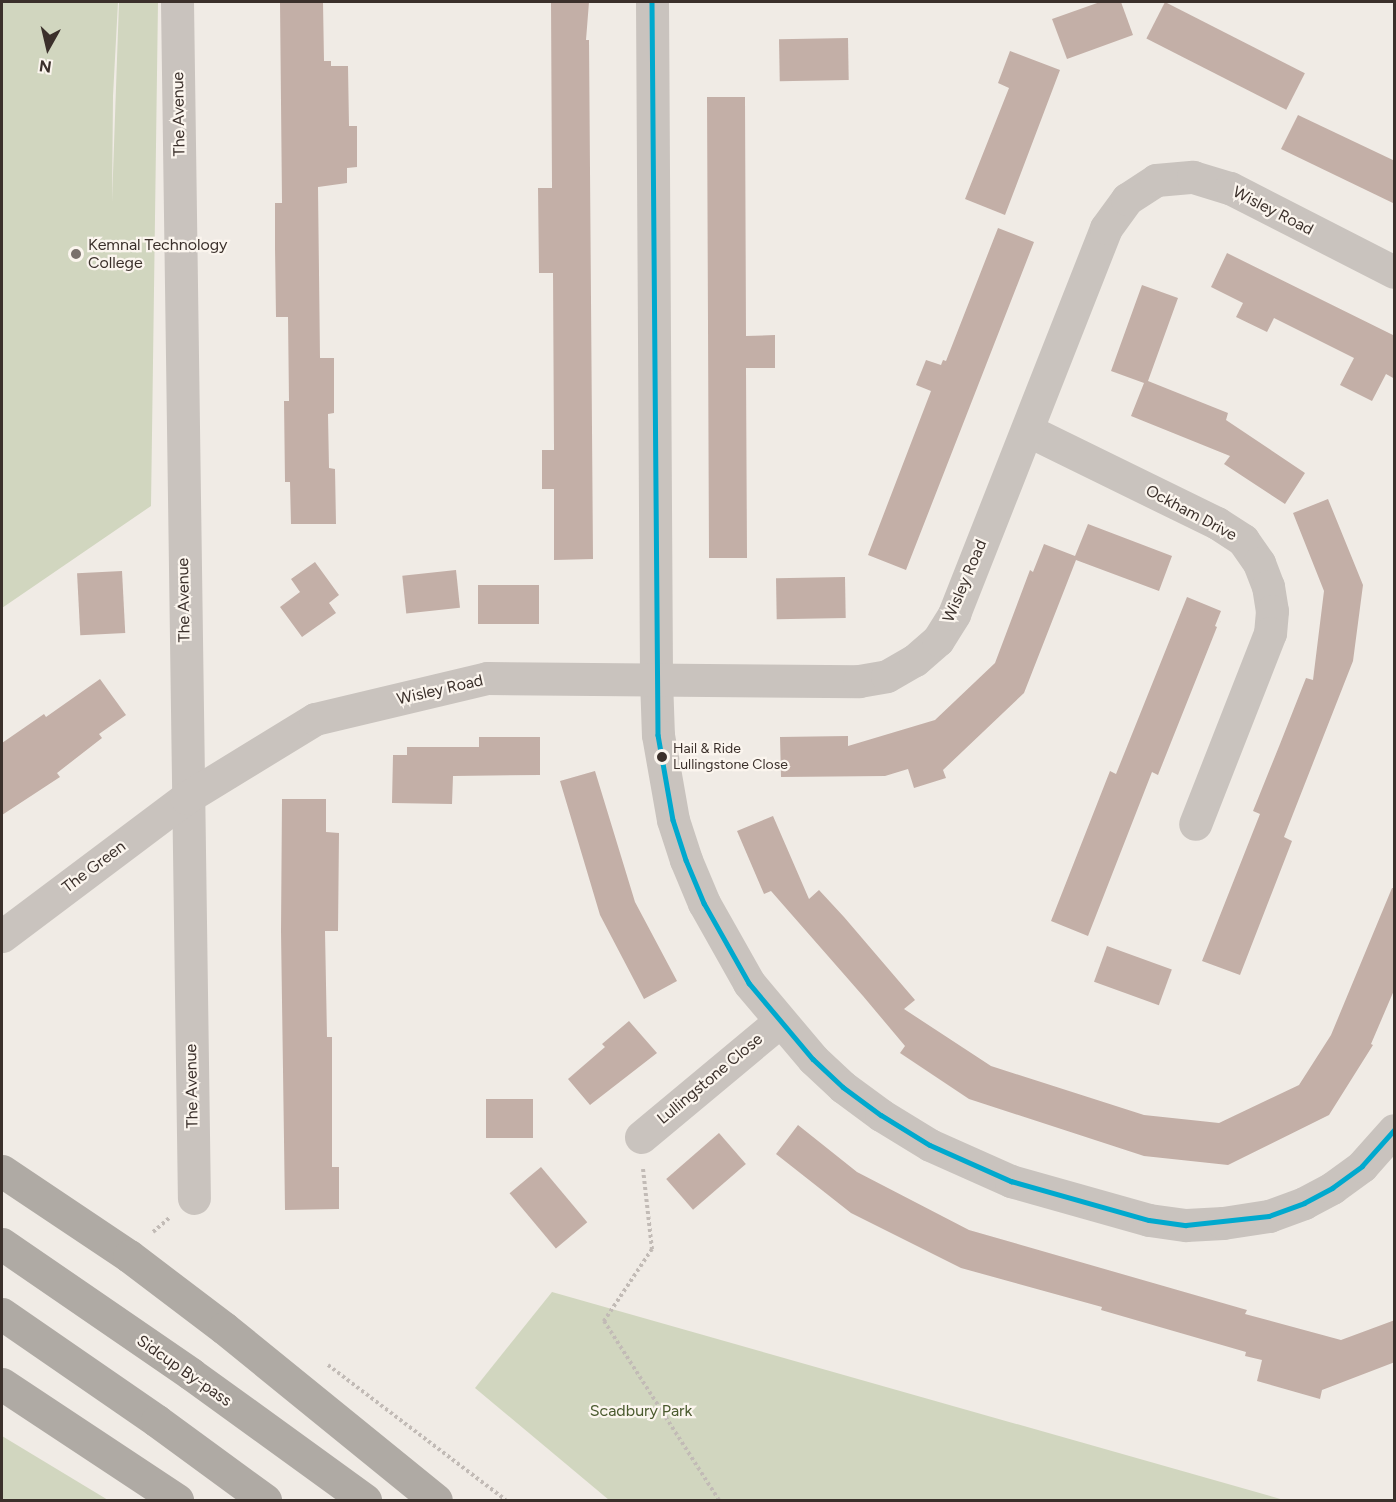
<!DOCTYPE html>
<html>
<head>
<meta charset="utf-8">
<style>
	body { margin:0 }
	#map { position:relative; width:1396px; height:1502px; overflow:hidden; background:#f0ebe5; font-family:Figtree,sans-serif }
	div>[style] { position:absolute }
	.green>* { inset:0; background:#d1d6bf }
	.building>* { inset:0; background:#c3afa7; transform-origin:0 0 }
	.path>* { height:4px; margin-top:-2px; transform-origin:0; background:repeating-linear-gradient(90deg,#c2bbb6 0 3px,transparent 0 6px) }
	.minor>* { height:33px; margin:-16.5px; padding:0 16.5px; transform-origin:16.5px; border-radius:16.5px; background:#c9c3be }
	.highway>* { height:33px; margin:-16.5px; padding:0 16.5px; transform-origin:16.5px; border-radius:16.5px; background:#afaaa4 }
	.bus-1>* { height:4.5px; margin:-2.25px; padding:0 2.25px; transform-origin:2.25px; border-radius:2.25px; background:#00a9ce }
	.dots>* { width:16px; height:16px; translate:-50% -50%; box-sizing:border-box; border:3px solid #fbf5ee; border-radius:50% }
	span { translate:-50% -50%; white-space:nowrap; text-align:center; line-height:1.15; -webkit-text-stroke:4.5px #fbf5ee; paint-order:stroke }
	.bus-label { font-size:14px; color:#3b302b }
	.left { translate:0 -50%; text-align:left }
	.street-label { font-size:16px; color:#3b302b }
	.poi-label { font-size:16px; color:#3b302b }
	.park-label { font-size:16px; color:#4a5a2e }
	.frame { position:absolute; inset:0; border:3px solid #3b302b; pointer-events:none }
	.north { position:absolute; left:18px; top:18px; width:60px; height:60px; -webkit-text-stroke:4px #fbf5ee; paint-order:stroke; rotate:188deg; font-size:16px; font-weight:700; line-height:24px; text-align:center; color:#3b302b }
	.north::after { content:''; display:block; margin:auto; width:21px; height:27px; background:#3b302b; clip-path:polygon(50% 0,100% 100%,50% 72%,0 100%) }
</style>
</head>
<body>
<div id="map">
	<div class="green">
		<i style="clip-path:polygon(2px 2px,118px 2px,113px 96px,112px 202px,119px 2px,158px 2px,151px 506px,2px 608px)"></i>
		<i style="clip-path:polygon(552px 1292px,1284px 1500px,609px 1500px,475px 1388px)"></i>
		<i style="clip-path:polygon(2px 1436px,108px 1500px,2px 1500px)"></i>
	</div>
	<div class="building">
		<i style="clip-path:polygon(280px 2px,323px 2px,324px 61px,331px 61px,331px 66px,348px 66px,349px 126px,357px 126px,357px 167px,347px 168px,347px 183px,318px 187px,320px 358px,334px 358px,334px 413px,328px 414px,329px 468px,335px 469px,336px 524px,291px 524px,290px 482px,285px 482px,284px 401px,289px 401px,288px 317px,276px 317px,275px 248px,275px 203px,282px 203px)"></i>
		<i style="clip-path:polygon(551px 2px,589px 2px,586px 40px,589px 40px,593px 559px,554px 560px,554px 489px,542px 489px,542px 450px,554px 450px,553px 273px,539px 273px,538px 188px,552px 188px)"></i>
		<i style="clip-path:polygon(1100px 2px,1121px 2px,1133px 35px,1067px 59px,1052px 19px)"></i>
		<i style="left:1165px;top:2px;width:157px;height:41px;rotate:27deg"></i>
		<i style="left:848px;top:38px;width:42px;height:69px;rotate:89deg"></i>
		<i style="clip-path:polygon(1010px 51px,1060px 70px,1005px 215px,965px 199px,1009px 88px,998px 83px)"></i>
		<i style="clip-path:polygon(707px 97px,745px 97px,746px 336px,775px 335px,775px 368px,746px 368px,747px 558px,709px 558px)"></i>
		<i style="clip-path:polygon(1298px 115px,1395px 161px,1395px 204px,1281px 149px)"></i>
		<i style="clip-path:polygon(998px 228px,1034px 242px,906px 570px,868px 555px,931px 391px,916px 385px,926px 360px,941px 365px,943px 360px,946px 361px)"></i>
		<i style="clip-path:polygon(1227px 253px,1395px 336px,1395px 379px,1386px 374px,1372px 401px,1340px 385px,1354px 358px,1274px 318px,1267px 332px,1236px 317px,1243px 303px,1211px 287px)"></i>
		<i style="clip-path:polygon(1142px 285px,1178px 298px,1148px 381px,1228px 413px,1226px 420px,1305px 473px,1285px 504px,1224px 464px,1230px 456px,1131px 416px,1144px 383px,1111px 371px)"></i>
		<i style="clip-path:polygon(1328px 499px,1363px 585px,1353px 661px,1284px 837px,1292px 841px,1240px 975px,1202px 961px,1260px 814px,1253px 811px,1280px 744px,1306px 678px,1313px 680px,1324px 591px,1293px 513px)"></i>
		<i style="clip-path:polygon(1088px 524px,1172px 556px,1159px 591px,1076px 560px,1024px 693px,943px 770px,946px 778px,914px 788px,908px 769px,885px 776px,781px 777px,780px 737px,848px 736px,848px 746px,935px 720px,995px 663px,1030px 570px,1033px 572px,1044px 544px,1075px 556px)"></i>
		<i style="clip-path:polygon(315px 562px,339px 595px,329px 603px,336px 613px,302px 637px,280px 607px,300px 592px,291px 579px)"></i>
		<i style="left:456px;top:570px;width:38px;height:54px;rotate:84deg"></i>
		<i style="left:122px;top:571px;width:62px;height:45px;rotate:87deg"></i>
		<i style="left:845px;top:577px;width:41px;height:69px;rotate:89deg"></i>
		<i style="left:478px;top:585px;width:61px;height:39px"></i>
		<i style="clip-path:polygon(1187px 597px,1221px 611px,1215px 626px,1217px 627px,1158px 775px,1152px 772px,1088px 936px,1051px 921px,1110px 771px,1116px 774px)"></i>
		<i style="clip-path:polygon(100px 679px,126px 715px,99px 734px,102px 738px,57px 773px,60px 777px,2px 815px,2px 743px,44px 714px,46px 717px)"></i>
		<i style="clip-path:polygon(479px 737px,540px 737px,540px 775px,453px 776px,452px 804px,392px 803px,393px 755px,407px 755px,407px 747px,479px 747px)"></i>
		<i style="clip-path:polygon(595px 771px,635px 902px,677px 981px,644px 999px,600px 915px,560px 781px)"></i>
		<i style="clip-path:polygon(282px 799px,326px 799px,326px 832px,339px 833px,338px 931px,325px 931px,327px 1037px,332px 1037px,332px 1167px,339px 1167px,339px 1209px,285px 1210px,281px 931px)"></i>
		<i style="clip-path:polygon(773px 816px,809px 899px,819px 890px,844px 917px,915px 1000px,904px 1009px,991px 1066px,1144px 1115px,1219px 1123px,1299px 1085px,1331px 1035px,1392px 888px,1395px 888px,1395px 988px,1371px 1044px,1373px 1045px,1329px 1115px,1228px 1165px,1144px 1156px,969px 1099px,900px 1053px,905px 1046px,863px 996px,771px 891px,764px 894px,737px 831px)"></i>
		<i style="left:1107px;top:946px;width:69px;height:38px;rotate:20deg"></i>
		<i style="clip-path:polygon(629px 1021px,657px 1053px,590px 1105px,568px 1079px,605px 1047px,602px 1044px)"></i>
		<i style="left:533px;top:1099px;width:39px;height:47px;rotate:90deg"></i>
		<i style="clip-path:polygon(798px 1125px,857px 1172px,969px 1230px,1247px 1310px,1245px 1314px,1341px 1340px,1395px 1320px,1395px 1362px,1322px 1390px,1320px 1399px,1257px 1381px,1262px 1360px,1245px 1356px,1246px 1352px,1101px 1310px,1102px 1307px,961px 1268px,851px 1213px,776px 1154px)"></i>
		<i style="left:719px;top:1133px;width:41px;height:70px;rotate:49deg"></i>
		<i style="left:541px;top:1167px;width:72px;height:41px;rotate:50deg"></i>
	</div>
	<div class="path">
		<i style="left:643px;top:1169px;width:81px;rotate:83.6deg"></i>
		<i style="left:652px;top:1249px;width:87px;rotate:123.7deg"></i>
		<i style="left:604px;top:1321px;width:213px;rotate:57.3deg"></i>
		<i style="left:153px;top:1232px;width:23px;rotate:-41deg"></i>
		<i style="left:328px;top:1365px;width:223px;rotate:37.2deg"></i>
	</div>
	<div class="minor">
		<i style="left:177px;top:2px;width:1196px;rotate:89.19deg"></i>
		<i style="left:652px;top:2px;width:677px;rotate:89.66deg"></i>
		<i style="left:656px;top:679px;width:56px;rotate:88deg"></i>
		<i style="left:658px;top:735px;width:86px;rotate:80deg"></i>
		<i style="left:673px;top:820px;width:42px;rotate:72deg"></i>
		<i style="left:686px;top:860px;width:47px;rotate:67.3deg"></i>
		<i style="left:704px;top:903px;width:92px;rotate:60.6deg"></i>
		<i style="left:749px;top:983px;width:99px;rotate:49.9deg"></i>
		<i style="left:813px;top:1059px;width:41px;rotate:43deg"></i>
		<i style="left:843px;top:1087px;width:47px;rotate:36.4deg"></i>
		<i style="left:881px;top:1115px;width:57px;rotate:31.5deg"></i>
		<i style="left:930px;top:1145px;width:89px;rotate:24deg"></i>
		<i style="left:1011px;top:1181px;width:143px;rotate:15.8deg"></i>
		<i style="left:1149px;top:1220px;width:37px;rotate:8deg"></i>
		<i style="left:1186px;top:1225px;width:37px;rotate:-3deg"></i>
		<i style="left:1223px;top:1223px;width:47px;rotate:-8.7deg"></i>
		<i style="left:1269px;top:1216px;width:37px;rotate:-20deg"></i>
		<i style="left:1304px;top:1203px;width:32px;rotate:-28deg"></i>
		<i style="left:1332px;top:1188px;width:37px;rotate:-36deg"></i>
		<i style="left:1362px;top:1166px;width:48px;rotate:-48.4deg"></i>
		<i style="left:1027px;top:430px;width:212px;rotate:26.1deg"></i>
		<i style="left:1217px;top:523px;width:31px;rotate:33deg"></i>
		<i style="left:1243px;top:540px;width:28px;rotate:55deg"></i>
		<i style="left:1259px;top:563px;width:25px;rotate:69deg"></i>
		<i style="left:1268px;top:586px;width:25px;rotate:81deg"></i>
		<i style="left:1272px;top:611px;width:22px;rotate:95deg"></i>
		<i style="left:1270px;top:633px;width:205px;rotate:111.4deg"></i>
		<i style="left:2px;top:936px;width:230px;rotate:-36.9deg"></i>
		<i style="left:186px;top:798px;width:151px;rotate:-31.5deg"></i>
		<i style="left:315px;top:719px;width:177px;rotate:-13.4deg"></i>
		<i style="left:487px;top:678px;width:372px;rotate:0.5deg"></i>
		<i style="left:859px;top:681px;width:28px;rotate:-10deg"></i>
		<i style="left:887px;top:676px;width:32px;rotate:-30deg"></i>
		<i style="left:915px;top:660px;width:30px;rotate:-41deg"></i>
		<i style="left:938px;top:640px;width:31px;rotate:-58deg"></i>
		<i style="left:954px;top:614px;width:415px;rotate:-68.5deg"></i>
		<i style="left:1106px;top:228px;width:36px;rotate:-54deg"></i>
		<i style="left:1127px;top:199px;width:35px;rotate:-33deg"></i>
		<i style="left:1156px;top:180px;width:37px;rotate:-5deg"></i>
		<i style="left:1193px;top:177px;width:39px;rotate:17deg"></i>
		<i style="left:1230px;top:188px;width:184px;rotate:27.1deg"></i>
		<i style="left:641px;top:1137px;width:180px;rotate:-39.8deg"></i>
	</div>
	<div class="highway">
		<i style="left:2px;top:1171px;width:153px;rotate:33.8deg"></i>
		<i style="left:129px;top:1256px;width:119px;rotate:37.2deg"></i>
		<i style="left:224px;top:1328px;width:273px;rotate:39.1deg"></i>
		<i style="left:2px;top:1244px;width:229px;rotate:34.5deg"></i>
		<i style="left:191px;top:1374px;width:215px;rotate:35.9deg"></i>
		<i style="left:2px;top:1314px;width:188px;rotate:34.6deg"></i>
		<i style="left:157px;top:1421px;width:134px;rotate:36.2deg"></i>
		<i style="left:2px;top:1384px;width:210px;rotate:33.5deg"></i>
	</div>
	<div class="bus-1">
		<i style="left:652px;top:2px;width:733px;rotate:89.53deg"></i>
		<i style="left:658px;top:735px;width:86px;rotate:80deg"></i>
		<i style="left:673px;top:820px;width:42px;rotate:72deg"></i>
		<i style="left:686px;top:860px;width:47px;rotate:67.3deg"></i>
		<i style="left:704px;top:903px;width:92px;rotate:60.6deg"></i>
		<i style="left:749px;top:983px;width:99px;rotate:49.9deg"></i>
		<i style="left:813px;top:1059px;width:41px;rotate:43deg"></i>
		<i style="left:843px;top:1087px;width:47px;rotate:36.4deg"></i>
		<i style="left:881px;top:1115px;width:57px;rotate:31.5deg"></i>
		<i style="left:930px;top:1145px;width:89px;rotate:24deg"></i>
		<i style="left:1011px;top:1181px;width:143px;rotate:15.8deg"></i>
		<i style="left:1149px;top:1220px;width:37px;rotate:8deg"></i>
		<i style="left:1186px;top:1225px;width:83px;rotate:-6.2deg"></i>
		<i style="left:1269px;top:1216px;width:37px;rotate:-20deg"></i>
		<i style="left:1304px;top:1203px;width:32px;rotate:-28deg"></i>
		<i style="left:1332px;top:1188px;width:37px;rotate:-36deg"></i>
		<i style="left:1362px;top:1166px;width:48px;rotate:-48.4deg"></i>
	</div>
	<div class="dots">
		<i style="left:76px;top:254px;background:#7a716c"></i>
		<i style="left:662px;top:757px;background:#3b302b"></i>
	</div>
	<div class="bus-label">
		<span class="left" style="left:673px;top:757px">Hail &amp; Ride<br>Lullingstone Close</span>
	</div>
	<div class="street-label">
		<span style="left:179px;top:114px;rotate:-91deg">The Avenue</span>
		<span style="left:1273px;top:211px;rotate:27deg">Wisley Road</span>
		<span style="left:1191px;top:513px;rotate:28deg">Ockham Drive</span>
		<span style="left:965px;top:581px;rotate:-67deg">Wisley Road</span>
		<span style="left:184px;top:600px;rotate:-91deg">The Avenue</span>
		<span style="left:440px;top:690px;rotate:-13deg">Wisley Road</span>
		<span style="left:94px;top:867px;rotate:-37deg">The Green</span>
		<span style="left:710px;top:1079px;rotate:-40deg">Lullingstone Close</span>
		<span style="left:192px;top:1086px;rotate:-91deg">The Avenue</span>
		<span style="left:184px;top:1371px;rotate:35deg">Sidcup By-pass</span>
	</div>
	<div class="poi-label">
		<span class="left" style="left:88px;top:254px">Kemnal Technology<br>College</span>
	</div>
	<div class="park-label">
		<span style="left:641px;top:1411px">Scadbury Park</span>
	</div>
	<div class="frame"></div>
	<div class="north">N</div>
</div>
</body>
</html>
